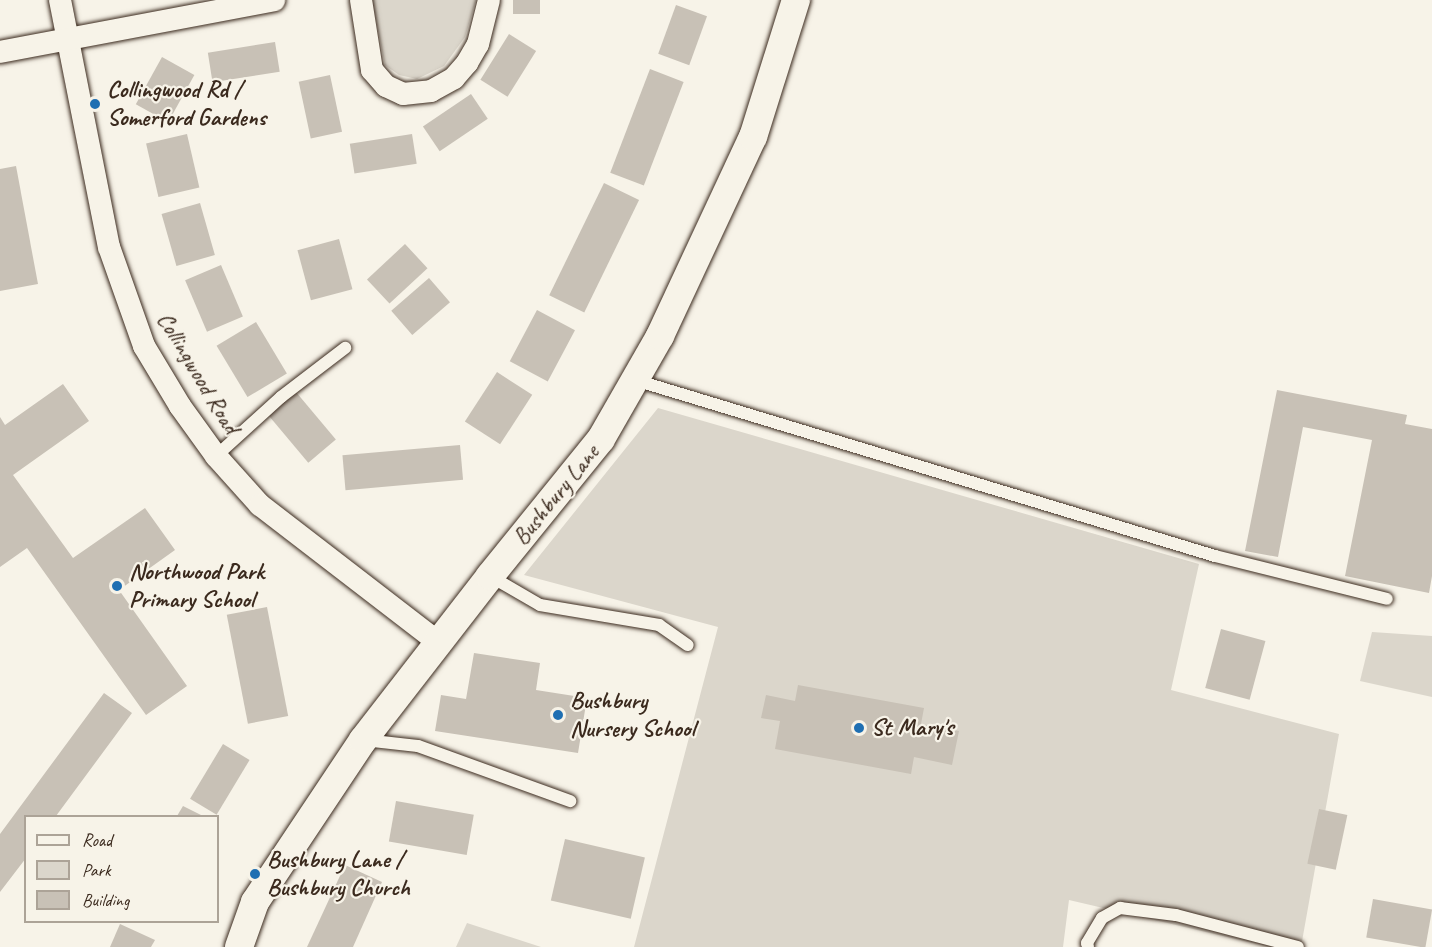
<!DOCTYPE html>
<html>
<head>
<meta charset="utf-8">
<style>
	body { margin:0 }
	#map { position:relative; width:1432px; height:947px; overflow:hidden; background:#f7f3e8; font-family:Caveat,sans-serif }
	div>[style] { position:absolute }
	.green>* { inset:0; background:#dbd6cb }
	.building>* { inset:0; background:#c8c1b6; transform-origin:0 0 }
	.roads { filter:drop-shadow(0 0 2px #3b2a1e) drop-shadow(0 0 2px #3b2a1e) }
	.service>* { height:12px; margin:-6px; padding:0 6px; transform-origin:6px; border-radius:6px; background:#f7f3e8 }
	.minor>* { height:22px; margin:-11px; padding:0 11px; transform-origin:11px; border-radius:11px; background:#f7f3e8 }
	.tertiary>* { height:28px; margin:-14px; padding:0 14px; transform-origin:14px; border-radius:14px; background:#f7f3e8 }
	.dots>* { width:16px; height:16px; translate:-50% -50%; box-sizing:border-box; border:3px solid #f7f3e8; border-radius:50% }
	span { translate:-50% -50%; white-space:nowrap; text-align:center; line-height:1.15; -webkit-text-stroke:4.5px #f7f3e8; paint-order:stroke }
	.poi-label { font-size:24px; color:#3b2a1e; font-weight:700 }
	.left { translate:0 -50%; text-align:left }
	.street-label { font-size:24px; color:#3b2a1e }
	.legend { position:absolute; left:24px; top:815px; width:195px; height:108px; box-sizing:border-box; background:#f7f3e8; border:2px solid #aca397; margin:0; padding:8px 10px; list-style:none; font-size:18px; color:#3b2a1e }
	.legend li { display:flex; align-items:center; gap:12px; height:30px }
	.legend b { width:30px; border:2px solid #aca397 }
</style>
</head>
<body>
<div id="map">
	<div class="green">
		<i style="clip-path:polygon(372px 0,476px 0,465px 37px,444px 66px,417px 79px,399px 75px,385px 65px)"></i>
		<i style="clip-path:polygon(658px 408px,1199px 564px,1171px 690px,1339px 734px,1301px 947px,1270px 947px,1069px 900px,1063px 947px,634px 947px,718px 627px,524px 575px)"></i>
		<i style="clip-path:polygon(1372px 632px,1432px 636px,1432px 697px,1360px 681px)"></i>
		<i style="clip-path:polygon(467px 923px,541px 947px,456px 947px)"></i>
	</div>
	<div class="building">
		<i style="left:513px;top:0;width:27px;height:14px"></i>
		<i style="left:676px;top:5px;width:33px;height:52px;rotate:20deg"></i>
		<i style="left:509px;top:34px;width:32px;height:54px;rotate:32deg"></i>
		<i style="left:275px;top:42px;width:30px;height:68px;rotate:81deg"></i>
		<i style="left:162px;top:57px;width:37px;height:54px;rotate:29deg"></i>
		<i style="left:650px;top:69px;width:36px;height:111px;rotate:21deg"></i>
		<i style="left:330px;top:75px;width:58px;height:32px;rotate:78deg"></i>
		<i style="left:471px;top:94px;width:30px;height:58px;rotate:56deg"></i>
		<i style="left:187px;top:134px;width:55px;height:42px;rotate:77deg"></i>
		<i style="left:412px;top:134px;width:30px;height:63px;rotate:81deg"></i>
		<i style="clip-path:polygon(16px 166px,38px 284px,0 291px,0 169px)"></i>
		<i style="left:604px;top:183px;width:39px;height:125px;rotate:26deg"></i>
		<i style="left:200px;top:203px;width:54px;height:40px;rotate:74deg"></i>
		<i style="left:339px;top:239px;width:52px;height:43px;rotate:75deg"></i>
		<i style="left:405px;top:244px;width:33px;height:52px;rotate:47deg"></i>
		<i style="left:221px;top:265px;width:56px;height:39px;rotate:67deg"></i>
		<i style="left:429px;top:278px;width:32px;height:50px;rotate:49deg"></i>
		<i style="left:537px;top:310px;width:43px;height:58px;rotate:28deg"></i>
		<i style="left:256px;top:322px;width:60px;height:46px;rotate:59deg"></i>
		<i style="left:497px;top:372px;width:42px;height:59px;rotate:33deg"></i>
		<i style="clip-path:polygon(63px 384px,89px 421px,13px 475px,73px 558px,145px 508px,175px 550px,119px 590px,187px 686px,146px 715px,27px 548px,0 567px,0 417px,5px 425px)"></i>
		<i style="clip-path:polygon(1277px 390px,1407px 415px,1405px 424px,1432px 429px,1432px 576px,1429px 593px,1345px 576px,1372px 440px,1303px 427px,1278px 557px,1245px 551px)"></i>
		<i style="left:296px;top:392px;width:62px;height:36px;rotate:50deg"></i>
		<i style="left:460px;top:445px;width:35px;height:118px;rotate:85deg"></i>
		<i style="left:267px;top:607px;width:111px;height:41px;rotate:79deg"></i>
		<i style="left:1221px;top:629px;width:46px;height:61px;rotate:15deg"></i>
		<i style="clip-path:polygon(474px 653px,540px 663px,536px 690px,587px 698px,578px 753px,435px 731px,441px 695px,466px 699px)"></i>
		<i style="clip-path:polygon(798px 685px,924px 708px,921px 724px,959px 731px,952px 765px,914px 757px,911px 774px,775px 749px,780px 721px,761px 718px,766px 695px,795px 701px)"></i>
		<i style="clip-path:polygon(104px 693px,132px 713px,56px 816px,26px 816px,26px 858px,0 892px,0 834px)"></i>
		<i style="left:223px;top:744px;width:31px;height:64px;rotate:31deg"></i>
		<i style="left:396px;top:801px;width:79px;height:41px;rotate:10deg"></i>
		<i style="clip-path:polygon(183px 806px,203px 816px,177px 816px)"></i>
		<i style="left:1319px;top:809px;width:29px;height:56px;rotate:12deg"></i>
		<i style="left:565px;top:839px;width:82px;height:63px;rotate:13deg"></i>
		<i style="clip-path:polygon(345px 865px,382px 882px,353px 947px,307px 947px)"></i>
		<i style="left:1373px;top:899px;width:60px;height:39px;rotate:10deg"></i>
		<i style="clip-path:polygon(120px 924px,155px 940px,151px 947px,110px 947px)"></i>
	</div>
	<div class="roads">
		<div class="service">
			<i style="left:635px;top:380px;width:606px;rotate:16.88deg"></i>
			<i style="left:1215px;top:556px;width:177px;rotate:14deg"></i>
			<i style="left:216px;top:456px;width:88px;rotate:-42.2deg"></i>
			<i style="left:281px;top:397px;width:81px;rotate:-37.4deg"></i>
			<i style="left:490px;top:576px;width:58px;rotate:30.1deg"></i>
			<i style="left:540px;top:605px;width:121px;rotate:9.5deg"></i>
			<i style="left:659px;top:625px;width:35px;rotate:35deg"></i>
			<i style="left:364px;top:740px;width:54px;rotate:6.3deg"></i>
			<i style="left:418px;top:746px;width:162px;rotate:19.9deg"></i>
			<i style="left:1088px;top:947px;width:4px;rotate:-104deg"></i>
			<i style="left:1087px;top:943px;width:29px;rotate:-59deg"></i>
			<i style="left:1102px;top:918px;width:21px;rotate:-29deg"></i>
			<i style="left:1120px;top:908px;width:56px;rotate:7.1deg"></i>
			<i style="left:1176px;top:915px;width:126px;rotate:14.7deg"></i>
		</div>
		<div class="minor">
			<i style="left:60px;top:0;width:252px;rotate:78.8deg"></i>
			<i style="left:109px;top:247px;width:105px;rotate:70.5deg"></i>
			<i style="left:144px;top:346px;width:70px;rotate:59deg"></i>
			<i style="left:180px;top:406px;width:62px;rotate:54.2deg"></i>
			<i style="left:216px;top:456px;width:66px;rotate:48.1deg"></i>
			<i style="left:260px;top:505px;width:226px;rotate:37.6deg"></i>
			<i style="left:361px;top:0;width:71px;rotate:81.1deg"></i>
			<i style="left:372px;top:70px;width:21px;rotate:49deg"></i>
			<i style="left:386px;top:86px;width:19px;rotate:25deg"></i>
			<i style="left:403px;top:94px;width:28px;rotate:-6deg"></i>
			<i style="left:431px;top:91px;width:26px;rotate:-29deg"></i>
			<i style="left:454px;top:78px;width:20px;rotate:-49deg"></i>
			<i style="left:467px;top:63px;width:22px;rotate:-60deg"></i>
			<i style="left:478px;top:44px;width:45px;rotate:-76deg"></i>
			<i style="left:0;top:52px;width:279px;rotate:-10.7deg"></i>
		</div>
		<div class="tertiary">
			<i style="left:239px;top:947px;width:48px;rotate:-70.4deg"></i>
			<i style="left:255px;top:902px;width:195px;rotate:-56.3deg"></i>
			<i style="left:363px;top:740px;width:207px;rotate:-52.2deg"></i>
			<i style="left:490px;top:576px;width:176px;rotate:-51deg"></i>
			<i style="left:601px;top:439px;width:119px;rotate:-60.2deg"></i>
			<i style="left:660px;top:336px;width:220px;rotate:-65deg"></i>
			<i style="left:753px;top:137px;width:144px;rotate:-72.6deg"></i>
		</div>
	</div>
	<div class="dots">
		<i style="left:95px;top:104px;background:#1f6fb2"></i>
		<i style="left:117px;top:586px;background:#1f6fb2"></i>
		<i style="left:558px;top:715px;background:#1f6fb2"></i>
		<i style="left:859px;top:728px;background:#1f6fb2"></i>
		<i style="left:255px;top:874px;background:#1f6fb2"></i>
	</div>
	<div class="poi-label">
		<span class="left" style="left:107px;top:104px">Collingwood Rd /<br>Somerford Gardens</span>
		<span class="left" style="left:129px;top:586px">Northwood Park<br>Primary School</span>
		<span class="left" style="left:570px;top:715px">Bushbury<br>Nursery School</span>
		<span class="left" style="left:871px;top:728px">St Mary's</span>
		<span class="left" style="left:267px;top:874px">Bushbury Lane /<br>Bushbury Church</span>
	</div>
	<div class="street-label">
		<span style="left:198px;top:373px;rotate:59deg">Collingwood Road</span>
		<span style="left:556px;top:495px;rotate:-51deg">Bushbury Lane</span>
	</div>
	<ul class="legend">
	<li><b style="height:8px;background:#f7f3e8"></b>Road</li>
	<li><b style="height:16px;background:#dbd6cb"></b>Park</li>
	<li><b style="height:16px;background:#c8c1b6"></b>Building</li>
	</ul>
</div>
</body>
</html>
